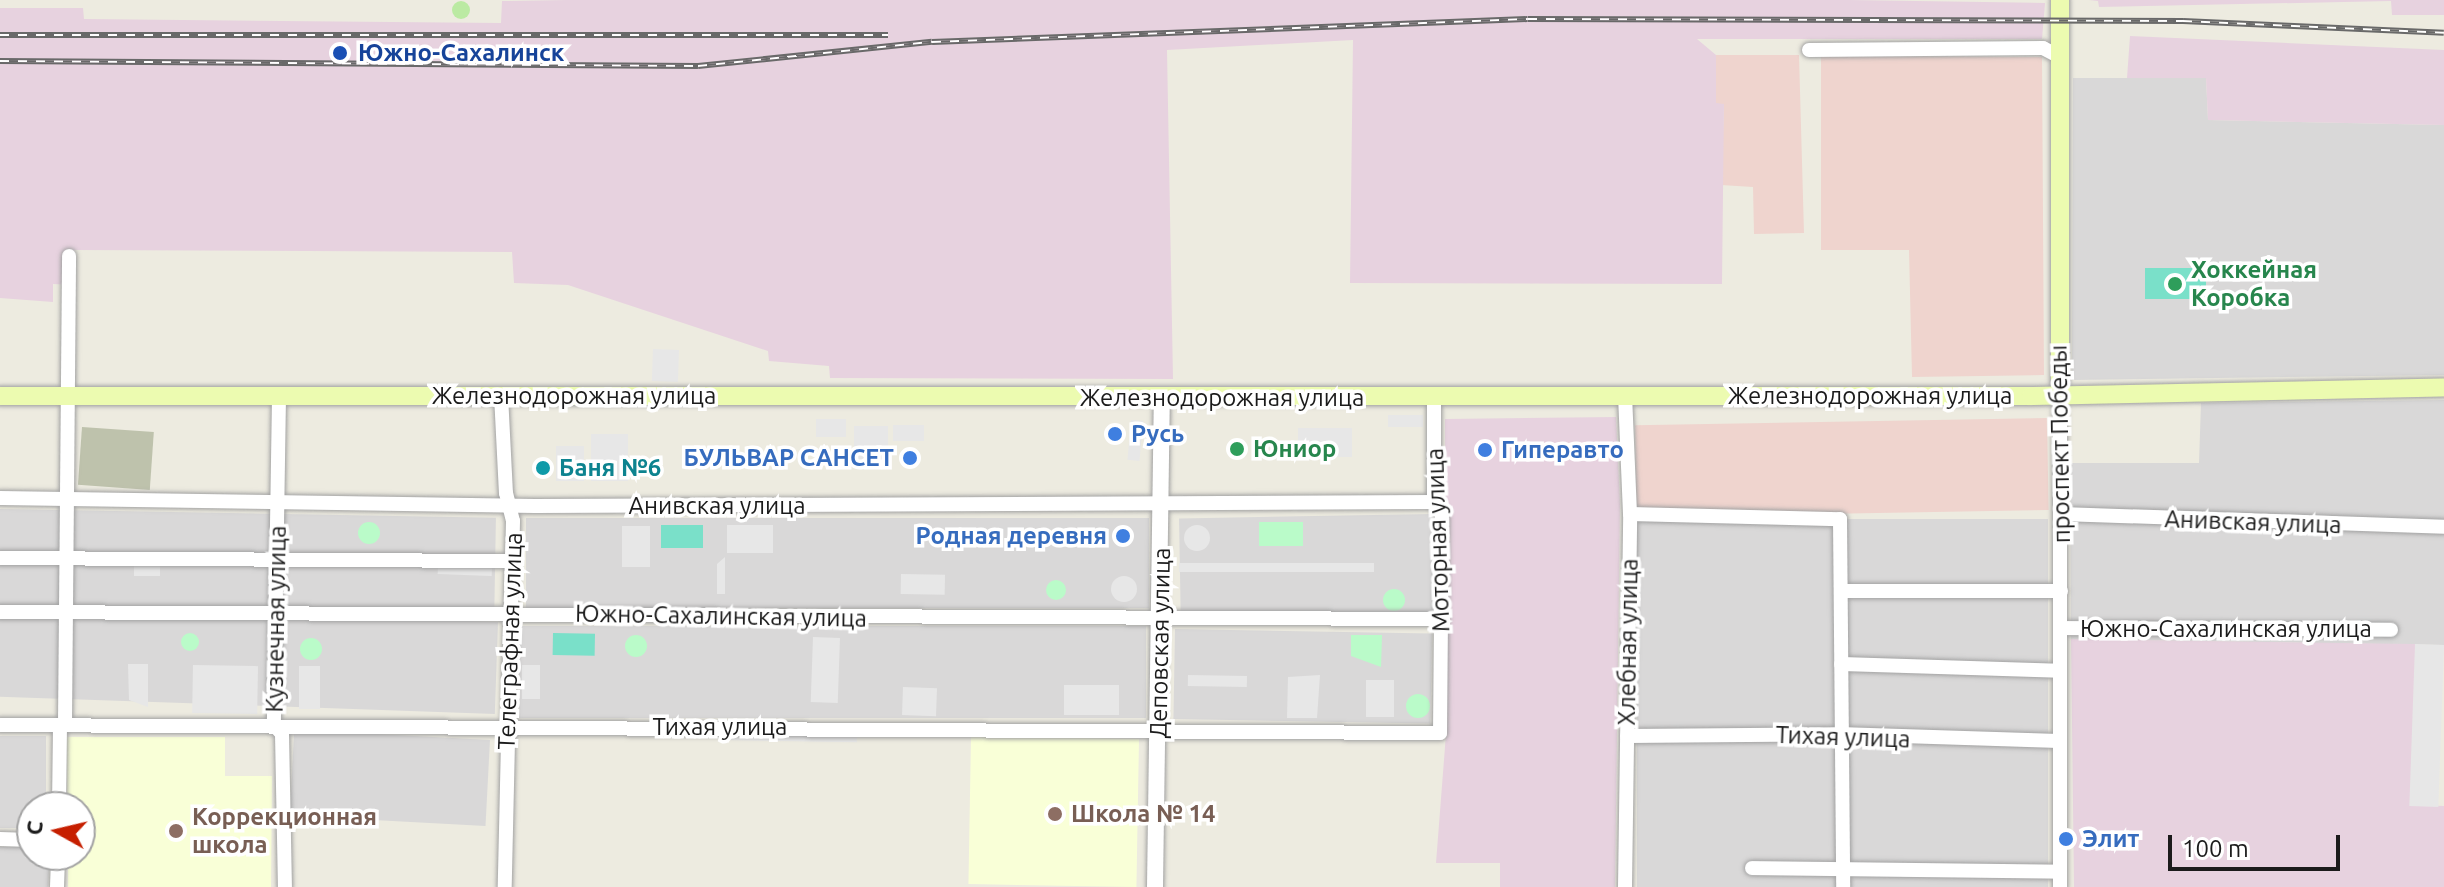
<!DOCTYPE html>
<html>
<head>
<meta charset="utf-8">
<style>
	body { margin:0 }
	#map { position:relative; width:2444px; height:887px; overflow:hidden; background:#edebe0; font-family:Ubuntu,sans-serif }
	div>[style] { position:absolute }
	.residential>* { inset:0; background:#d9d8d8; transform-origin:0 0 }
	.commercial>* { inset:0; background:#efd4ce; transform-origin:0 0 }
	.industrial>* { inset:0; background:#e7d2df }
	.education>* { inset:0; background:#f9ffd7; transform-origin:0 0 }
	.construction>* { inset:0; background:#bec2ac; transform-origin:0 0 }
	.grass>* { inset:0; background:#bbeaa3 }
	.round { border-radius:50% }
	.park>* { inset:0; background:#bafbc9; transform-origin:0 0 }
	.pitch>* { inset:0; background:#7ae0c9; transform-origin:0 0 }
	.parking>* { inset:0; background:#e7e7e7; transform-origin:0 0 }
	.roads { filter:drop-shadow(0 0 2px #a2a2a2) drop-shadow(0 0 2px #a2a2a2) }
	.minor>* { height:14px; margin:-7px; padding:0 7px; transform-origin:7px; border-radius:7px; background:#fff }
	.tertiary>* { height:16px; margin:-8px; padding:0 8px; transform-origin:8px; border-radius:8px; background:#fff }
	.secondary>* { height:18px; margin:-9px; padding:0 9px; transform-origin:9px; border-radius:9px; background:#ecfbb0 }
	.rail>* { height:6px; margin-top:-3px; transform-origin:0; background:repeating-linear-gradient(90deg,#fff 0 9px,#696969 0 18px); box-sizing:border-box; border-block:2px solid #696969 }
	.dots>* { width:22px; height:22px; translate:-50% -50%; box-sizing:border-box; border:4px solid #fff; border-radius:50% }
	span { translate:-50% -50%; white-space:nowrap; text-align:center; line-height:1.15; -webkit-text-stroke:7px #fff; paint-order:stroke }
	.transit-label { font-size:24px; color:#164399; font-weight:700 }
	.left { translate:0 -50%; text-align:left }
	.leisure-label { font-size:24px; color:#27864d; font-weight:700 }
	.street-label { font-size:24px; color:#1b1b1b }
	.shop-label { font-size:24px; color:#366cbe; font-weight:700 }
	.right { translate:-100% -50%; text-align:right }
	.culture-label { font-size:24px; color:#0d838f; font-weight:700 }
	.education-label { font-size:24px; color:#785e54; font-weight:700 }
	.north { position:absolute; left:16px; top:791px; width:80px; height:80px; box-sizing:border-box; background:#fff; border:2px solid #a4a4a4; border-radius:50%; rotate:278deg; font-size:22px; font-weight:700; line-height:32px; text-align:center; color:#1b1b1b }
	.north::after { content:''; display:block; margin:auto; width:28px; height:36px; background:#c61f00; clip-path:polygon(50% 0,100% 100%,50% 72%,0 100%) }
	.scale { position:absolute; left:2168px; top:835px; width:172px; height:36px; box-sizing:border-box; border:4px solid #1b1b1b; border-top:0; padding-left:10px; font-size:24px; line-height:28px; white-space:nowrap; color:#1b1b1b; -webkit-text-stroke:6px #fff; paint-order:stroke }
</style>
</head>
<body>
<div id="map">
	<div class="residential">
		<i style="clip-path:polygon(2073px 78px,2206px 78px,2208px 120px,2444px 125px,2444px 375px,2072px 380px)"></i>
		<i style="clip-path:polygon(2444px 400px,2444px 645px,2071px 639px,2070px 463px,2199px 463px,2201px 403px)"></i>
		<i style="left:0;top:509px;width:496px;height:98px;rotate:1deg"></i>
		<i style="left:1433px;top:514px;width:99px;height:254px;rotate:89deg"></i>
		<i style="left:526px;top:518px;width:623px;height:90px"></i>
		<i style="left:2048px;top:519px;width:368px;height:411px;rotate:90deg"></i>
		<i style="left:498px;top:622px;width:92px;height:498px;rotate:92deg"></i>
		<i style="left:519px;top:626px;width:627px;height:92px"></i>
		<i style="left:1175px;top:629px;width:257px;height:90px;rotate:1deg"></i>
		<i style="clip-path:polygon(0 736px,46px 736px,46px 807px,32px 807px,32px 828px,0 828px)"></i>
		<i style="left:490px;top:740px;width:86px;height:196px;rotate:93deg"></i>
		<i style="clip-path:polygon(0 847px,32px 847px,32px 855px,50px 855px,48px 887px,0 887px)"></i>
	</div>
	<div class="commercial">
		<i style="clip-path:polygon(1716px 55px,1799px 55px,1804px 233px,1754px 234px,1753px 187px,1721px 185px,1724px 105px,1716px 104px)"></i>
		<i style="clip-path:polygon(1821px 56px,2042px 57px,2044px 375px,1912px 377px,1909px 250px,1821px 250px)"></i>
		<i style="left:2047px;top:418px;width:92px;height:412px;rotate:89deg"></i>
	</div>
	<div class="industrial">
		<i style="clip-path:polygon(567px 0,1849px 0,2045px 3px,2042px 39px,1697px 39px,1716px 55px,1716px 103px,1724px 104px,1722px 284px,1350px 283px,1353px 40px,1167px 50px,1173px 379px,830px 378px,829px 366px,769px 361px,768px 351px,568px 285px,514px 283px,512px 252px,74px 250px,75px 285px,53px 284px,53px 302px,0 298px,0 8px,83px 8px,84px 19px,501px 23px,502px 1px)"></i>
		<i style="clip-path:polygon(2089px 0,2444px 0,2444px 15px,2392px 15px,2391px 1px,2099px 7px,2098px 1px)"></i>
		<i style="clip-path:polygon(2130px 36px,2444px 50px,2444px 125px,2208px 120px,2206px 78px,2127px 78px)"></i>
		<i style="clip-path:polygon(1616px 417px,1620px 504px,1615px 887px,1500px 887px,1500px 863px,1436px 863px,1446px 734px,1445px 419px)"></i>
		<i style="clip-path:polygon(2071px 639px,2415px 644px,2417px 805px,2444px 806px,2444px 887px,2074px 887px)"></i>
	</div>
	<div class="education">
		<i style="clip-path:polygon(67px 737px,225px 737px,225px 776px,272px 776px,271px 887px,68px 887px,68px 855px,80px 855px,80px 807px,67px 807px)"></i>
		<i style="left:1139px;top:739px;width:148px;height:168px;rotate:91deg"></i>
	</div>
	<div class="construction">
		<i style="left:82px;top:427px;width:72px;height:58px;rotate:4deg"></i>
	</div>
	<div class="grass">
		<i class="round" style="left:452px;top:1px;width:18px;height:18px"></i>
	</div>
	<div class="park">
		<i class="round" style="left:358px;top:522px;width:22px;height:22px"></i>
		<i style="left:1259px;top:522px;width:44px;height:24px"></i>
		<i class="round" style="left:1046px;top:580px;width:20px;height:20px"></i>
		<i class="round" style="left:1383px;top:589px;width:22px;height:22px"></i>
		<i class="round" style="left:181px;top:633px;width:18px;height:18px"></i>
		<i class="round" style="left:625px;top:635px;width:22px;height:22px"></i>
		<i style="clip-path:polygon(1351px 635px,1382px 635px,1381px 667px,1351px 656px)"></i>
		<i class="round" style="left:300px;top:638px;width:22px;height:22px"></i>
		<i class="round" style="left:1406px;top:694px;width:24px;height:24px"></i>
	</div>
	<div class="pitch">
		<i style="left:2145px;top:268px;width:61px;height:31px"></i>
		<i style="left:661px;top:525px;width:42px;height:23px"></i>
		<i style="left:553px;top:633px;width:42px;height:22px;rotate:1deg"></i>
	</div>
	<div class="parking">
		<i style="left:653px;top:349px;width:26px;height:32px;rotate:2deg"></i>
		<i style="left:1388px;top:415px;width:35px;height:12px"></i>
		<i style="left:816px;top:419px;width:30px;height:18px"></i>
		<i style="left:1131px;top:420px;width:12px;height:40px;rotate:5deg"></i>
		<i style="left:893px;top:425px;width:31px;height:16px"></i>
		<i style="left:854px;top:426px;width:34px;height:35px"></i>
		<i style="left:1298px;top:428px;width:54px;height:29px"></i>
		<i style="left:591px;top:434px;width:37px;height:47px"></i>
		<i style="left:556px;top:446px;width:28px;height:35px"></i>
		<i class="round" style="left:1184px;top:525px;width:26px;height:26px"></i>
		<i style="left:773px;top:525px;width:28px;height:46px;rotate:90deg"></i>
		<i style="left:622px;top:526px;width:28px;height:41px"></i>
		<i style="clip-path:polygon(725px 557px,725px 594px,717px 594px,717px 564px)"></i>
		<i style="left:1374px;top:563px;width:9px;height:195px;rotate:90deg"></i>
		<i style="left:134px;top:565px;width:26px;height:11px"></i>
		<i style="left:438px;top:565px;width:54px;height:9px;rotate:2deg"></i>
		<i style="left:901px;top:574px;width:44px;height:20px;rotate:1deg"></i>
		<i class="round" style="left:1111px;top:576px;width:26px;height:26px"></i>
		<i style="left:813px;top:637px;width:27px;height:65px;rotate:2deg"></i>
		<i style="left:2415px;top:644px;width:29px;height:162px;rotate:2deg"></i>
		<i style="clip-path:polygon(128px 664px,148px 664px,148px 707px,129px 700px)"></i>
		<i style="left:193px;top:665px;width:65px;height:48px;rotate:1deg"></i>
		<i style="left:522px;top:665px;width:18px;height:34px"></i>
		<i style="left:299px;top:666px;width:21px;height:43px"></i>
		<i style="left:1188px;top:675px;width:59px;height:11px;rotate:1deg"></i>
		<i style="clip-path:polygon(1320px 675px,1317px 718px,1287px 718px,1288px 677px)"></i>
		<i style="left:1366px;top:680px;width:28px;height:37px"></i>
		<i style="left:1064px;top:685px;width:55px;height:30px"></i>
		<i style="left:903px;top:687px;width:34px;height:28px;rotate:2deg"></i>
		<i style="left:722px;top:731px;width:135px;height:9px;rotate:1deg"></i>
	</div>
	<div class="roads">
		<div class="minor">
			<i style="left:1809px;top:50px;width:234px;rotate:-0.5deg"></i>
			<i style="left:2043px;top:48px;width:19px;rotate:28deg"></i>
			<i style="left:501px;top:395px;width:98px;rotate:87.1deg"></i>
			<i style="left:506px;top:493px;width:29px;rotate:76deg"></i>
			<i style="left:513px;top:521px;width:366px;rotate:91.3deg"></i>
			<i style="left:279px;top:397px;width:328px;rotate:90.9deg"></i>
			<i style="left:274px;top:725px;width:12px;rotate:48deg"></i>
			<i style="left:282px;top:734px;width:153px;rotate:88.9deg"></i>
			<i style="left:0;top:498px;width:535px;rotate:0.86deg"></i>
			<i style="left:535px;top:506px;width:899px;rotate:-0.25deg"></i>
			<i style="left:1630px;top:514px;width:210px;rotate:1.4deg"></i>
			<i style="left:1840px;top:519px;width:368px;rotate:89.5deg"></i>
			<i style="left:2061px;top:514px;width:383px;rotate:1.9deg"></i>
			<i style="left:0;top:558px;width:512px;rotate:0.34deg"></i>
			<i style="left:1842px;top:591px;width:219px"></i>
			<i style="left:0;top:612px;width:1442px;rotate:0.28deg"></i>
			<i style="left:2061px;top:628px;width:330px;rotate:0.3deg"></i>
			<i style="left:1841px;top:664px;width:219px;rotate:1.8deg"></i>
			<i style="left:65px;top:723px;width:467px;rotate:-89.5deg"></i>
			<i style="left:0;top:725px;width:1440px;rotate:0.32deg"></i>
			<i style="left:1440px;top:733px;width:218px;rotate:-89.5deg"></i>
			<i style="left:1442px;top:515px;width:15px;rotate:-122deg"></i>
			<i style="left:1434px;top:502px;width:106px;rotate:-90deg"></i>
			<i style="left:1627px;top:736px;width:212px;rotate:-0.5deg"></i>
			<i style="left:1839px;top:734px;width:220px;rotate:1.8deg"></i>
			<i style="left:59px;top:807px;width:82px;rotate:-89.3deg"></i>
			<i style="left:0;top:839px;width:32px;rotate:2deg"></i>
			<i style="left:1752px;top:868px;width:307px;rotate:0.7deg"></i>
			<i style="left:57px;top:887px;width:32px;rotate:-88deg"></i>
			<i style="left:1625px;top:887px;width:373px;rotate:-89.2deg"></i>
			<i style="left:1630px;top:514px;width:117px;rotate:-92.4deg"></i>
			<i style="left:2060px;top:887px;width:492px;rotate:-90deg"></i>
		</div>
		<div class="tertiary">
			<i style="left:1155px;top:887px;width:488px;rotate:-89.2deg"></i>
		</div>
		<div class="secondary">
			<i style="left:2060px;top:0;width:395px;rotate:90deg"></i>
			<i style="left:0;top:396px;width:2031px"></i>
			<i style="left:2031px;top:396px;width:413px;rotate:-1.2deg"></i>
		</div>
	</div>
	<div class="rail">
		<i style="left:0;top:35px;width:888px"></i>
		<i style="left:0;top:61px;width:698px;rotate:0.41deg"></i>
		<i style="left:698px;top:66px;width:235px;rotate:-5.9deg"></i>
		<i style="left:932px;top:42px;width:596px;rotate:-2.21deg"></i>
		<i style="left:1528px;top:19px;width:655px;rotate:0.17deg"></i>
		<i style="left:2183px;top:21px;width:261px;rotate:2.6deg"></i>
	</div>
	<div class="dots">
		<i style="left:340px;top:53px;background:#1a4fb4"></i>
		<i style="left:2175px;top:284px;background:#2e9e5b"></i>
		<i style="left:1115px;top:434px;background:#3f7fe0"></i>
		<i style="left:1237px;top:449px;background:#2e9e5b"></i>
		<i style="left:1485px;top:450px;background:#3f7fe0"></i>
		<i style="left:910px;top:458px;background:#3f7fe0"></i>
		<i style="left:543px;top:468px;background:#0f9aa8"></i>
		<i style="left:1123px;top:536px;background:#3f7fe0"></i>
		<i style="left:1055px;top:814px;background:#8d6e63"></i>
		<i style="left:176px;top:831px;background:#8d6e63"></i>
		<i style="left:2066px;top:839px;background:#3f7fe0"></i>
	</div>
	<div class="transit-label">
		<span class="left" style="left:358px;top:53px">Южно-Сахалинск</span>
	</div>
	<div class="leisure-label">
		<span class="left" style="left:2191px;top:284px">Хоккейная<br>Коробка</span>
		<span class="left" style="left:1253px;top:449px">Юниор</span>
	</div>
	<div class="street-label">
		<span style="left:574px;top:396px">Железнодорожная улица</span>
		<span style="left:1870px;top:396px">Железнодорожная улица</span>
		<span style="left:1222px;top:398px">Железнодорожная улица</span>
		<span style="left:2060px;top:444px;rotate:-91deg">проспект Победы</span>
		<span style="left:717px;top:506px">Анивская улица</span>
		<span style="left:2253px;top:522px;rotate:2deg">Анивская улица</span>
		<span style="left:1438px;top:540px;rotate:-92deg">Моторная улица</span>
		<span style="left:721px;top:616px;rotate:1deg">Южно-Сахалинская улица</span>
		<span style="left:276px;top:619px;rotate:-89deg">Кузнечная улица</span>
		<span style="left:2226px;top:629px">Южно-Сахалинская улица</span>
		<span style="left:510px;top:641px;rotate:-88deg">Телеграфная улица</span>
		<span style="left:1628px;top:642px;rotate:-89deg">Хлебная улица</span>
		<span style="left:1160px;top:643px;rotate:-89deg">Деповская улица</span>
		<span style="left:720px;top:727px">Тихая улица</span>
		<span style="left:1843px;top:737px;rotate:2deg">Тихая улица</span>
	</div>
	<div class="shop-label">
		<span class="left" style="left:1131px;top:434px">Русь</span>
		<span class="left" style="left:1501px;top:450px">Гиперавто</span>
		<span class="right" style="left:894px;top:458px">БУЛЬВАР САНСЕТ</span>
		<span class="right" style="left:1107px;top:536px">Родная деревня</span>
		<span class="left" style="left:2082px;top:839px">Элит</span>
	</div>
	<div class="culture-label">
		<span class="left" style="left:559px;top:468px">Баня №6</span>
	</div>
	<div class="education-label">
		<span class="left" style="left:1071px;top:814px">Школа № 14</span>
		<span class="left" style="left:192px;top:831px">Коррекционная<br>школа</span>
	</div>
	<div class="north">С</div>
	<div class="scale">100 m</div>
</div>
</body>
</html>
